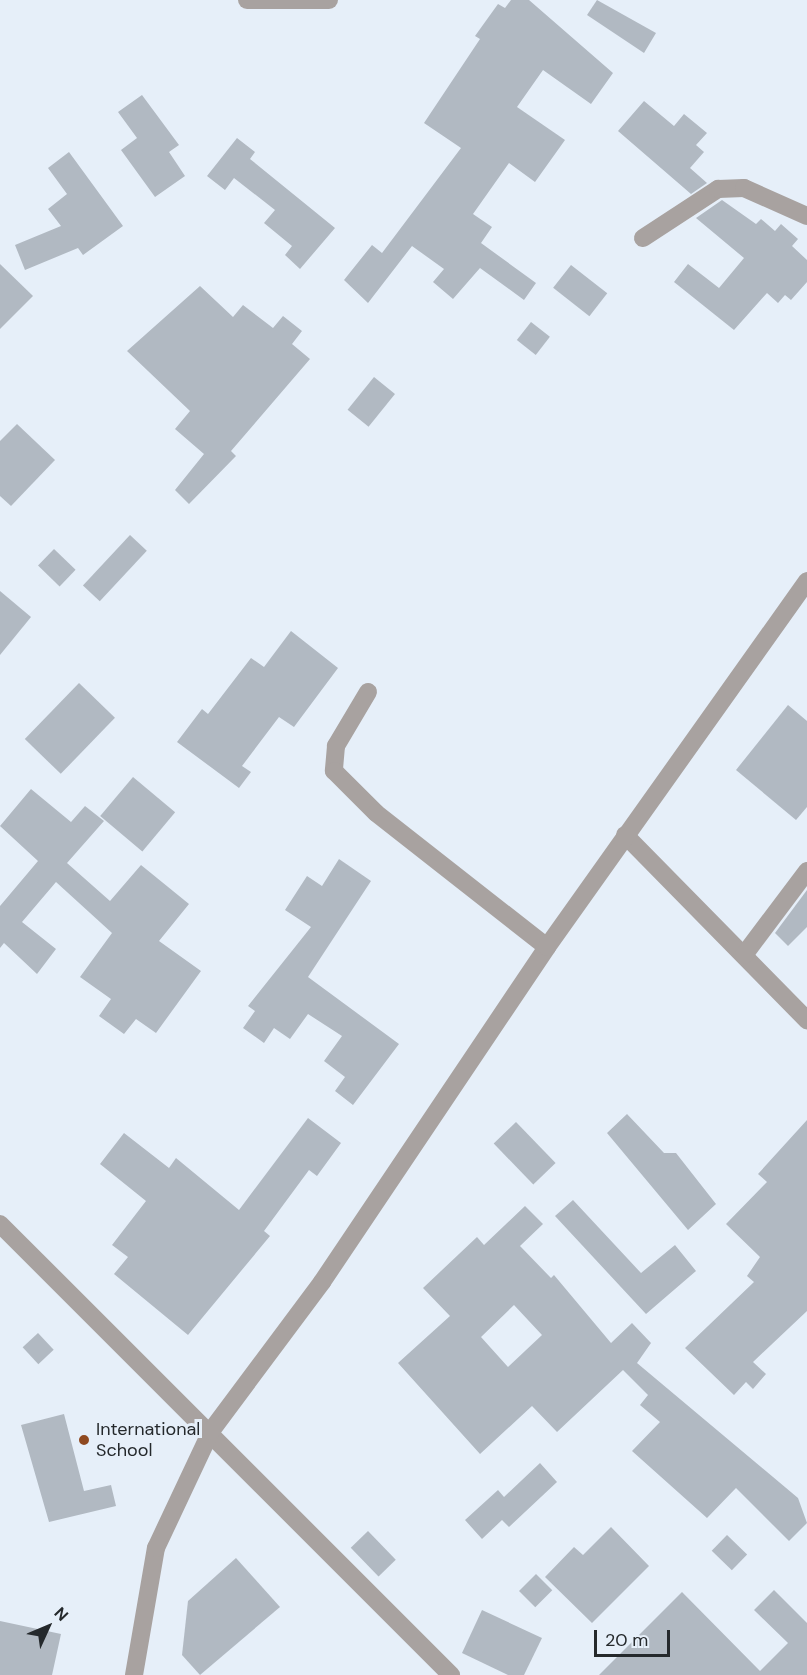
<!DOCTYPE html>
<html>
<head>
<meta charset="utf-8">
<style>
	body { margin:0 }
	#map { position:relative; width:807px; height:1675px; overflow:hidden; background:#e6eff9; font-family:"DM Sans",sans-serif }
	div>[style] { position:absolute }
	.building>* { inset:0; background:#b1b9c2; transform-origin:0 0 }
	.minor>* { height:18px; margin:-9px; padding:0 9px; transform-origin:9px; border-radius:9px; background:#a8a2a0 }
	.dots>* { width:16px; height:16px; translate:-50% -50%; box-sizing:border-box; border:3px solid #e6eff9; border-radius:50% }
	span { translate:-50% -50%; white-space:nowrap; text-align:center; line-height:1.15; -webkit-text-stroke:6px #e6eff9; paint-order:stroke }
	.poi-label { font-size:18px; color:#25292c }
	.left { translate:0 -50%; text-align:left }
	.north { position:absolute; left:18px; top:1597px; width:60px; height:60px; -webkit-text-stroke:4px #e6eff9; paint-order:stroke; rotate:46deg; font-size:16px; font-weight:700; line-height:24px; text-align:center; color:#25292c }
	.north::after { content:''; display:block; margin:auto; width:21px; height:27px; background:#25292c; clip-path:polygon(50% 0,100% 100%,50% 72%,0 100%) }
	.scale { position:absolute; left:594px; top:1630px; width:76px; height:27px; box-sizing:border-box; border:3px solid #25292c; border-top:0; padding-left:8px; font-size:18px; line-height:21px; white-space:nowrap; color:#25292c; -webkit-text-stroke:4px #e6eff9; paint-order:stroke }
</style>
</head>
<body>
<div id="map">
	<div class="building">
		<i style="clip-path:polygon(511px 0,529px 0,613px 73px,591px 104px,543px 70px,517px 107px,565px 140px,535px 182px,509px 163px,473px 214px,492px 227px,481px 243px,536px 283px,524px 300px,480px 268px,453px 299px,433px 282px,444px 269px,412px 246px,368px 303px,344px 280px,372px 245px,382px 253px,461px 148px,424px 123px,480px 39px,475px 36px,498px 4px,505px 8px)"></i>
		<i style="clip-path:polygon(597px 0,656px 33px,644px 53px,587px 15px)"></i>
		<i style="clip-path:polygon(142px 95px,179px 145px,169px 152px,185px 176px,155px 197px,121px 150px,137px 138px,118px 112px)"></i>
		<i style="clip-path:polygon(644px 101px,674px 126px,684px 114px,707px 133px,696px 145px,704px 152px,690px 168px,707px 183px,691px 194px,618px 131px)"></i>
		<i style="clip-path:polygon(237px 138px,255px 152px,250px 159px,335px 228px,300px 269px,285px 255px,292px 246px,264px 223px,275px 210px,234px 178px,225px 190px,207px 176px)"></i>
		<i style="clip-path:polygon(69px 152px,123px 226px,83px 255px,78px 248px,25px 270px,15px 245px,61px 226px,48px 209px,67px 194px,48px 168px)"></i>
		<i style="clip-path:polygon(722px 200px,756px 224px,761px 219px,775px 231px,781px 224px,798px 239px,792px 246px,807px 260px,807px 282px,791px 300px,785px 295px,778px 303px,767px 293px,734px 330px,674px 282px,688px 264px,719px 288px,744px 258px,696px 218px)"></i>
		<i style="clip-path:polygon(0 264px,33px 296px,0 329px)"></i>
		<i style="left:571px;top:265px;width:46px;height:29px;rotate:38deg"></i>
		<i style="clip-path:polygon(200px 286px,233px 317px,243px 305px,273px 328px,283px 316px,302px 331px,292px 344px,310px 359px,231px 451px,236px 456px,189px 504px,175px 490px,204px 454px,175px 429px,190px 411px,127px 351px)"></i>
		<i style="left:531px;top:322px;width:24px;height:23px;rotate:38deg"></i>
		<i style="left:374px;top:377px;width:27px;height:42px;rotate:39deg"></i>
		<i style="clip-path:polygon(17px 424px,55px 460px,11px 506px,0 496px,0 441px)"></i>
		<i style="left:130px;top:535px;width:23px;height:69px;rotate:43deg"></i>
		<i style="left:54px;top:549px;width:30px;height:23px;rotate:44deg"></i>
		<i style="clip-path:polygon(0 591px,31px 617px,0 655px)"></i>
		<i style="clip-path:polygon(291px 631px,338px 668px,294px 727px,279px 717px,242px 766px,251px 772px,239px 788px,177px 742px,202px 709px,208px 714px,251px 658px,264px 667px)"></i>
		<i style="left:79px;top:683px;width:50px;height:78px;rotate:44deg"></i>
		<i style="clip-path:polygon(788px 705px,807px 721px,807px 807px,796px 820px,736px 770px)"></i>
		<i style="left:133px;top:777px;width:55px;height:51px;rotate:40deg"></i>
		<i style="clip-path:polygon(31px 789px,71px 822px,85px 806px,104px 821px,67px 863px,110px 901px,141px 865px,189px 904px,159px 941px,201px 971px,156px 1033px,136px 1019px,124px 1034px,99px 1016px,111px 999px,80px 977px,112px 933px,56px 882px,22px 922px,56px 949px,37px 974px,4px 943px,0 948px,0 906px,38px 861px,0 826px)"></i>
		<i style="clip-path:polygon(339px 859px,371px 881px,308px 977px,399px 1044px,353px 1105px,335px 1091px,345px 1077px,324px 1061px,342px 1036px,308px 1014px,290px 1039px,274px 1028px,264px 1043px,243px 1028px,255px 1011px,248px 1006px,311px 927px,285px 910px,307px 876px,322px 886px)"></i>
		<i style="clip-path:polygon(807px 890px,807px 927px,788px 946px,775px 933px)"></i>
		<i style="clip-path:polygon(627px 1114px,664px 1153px,676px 1153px,716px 1204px,688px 1230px,607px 1133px)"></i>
		<i style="clip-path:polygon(308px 1118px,341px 1143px,317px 1176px,309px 1170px,264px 1231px,270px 1236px,188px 1335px,114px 1274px,128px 1257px,112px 1245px,146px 1201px,100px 1164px,124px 1133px,169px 1168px,176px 1158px,239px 1210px)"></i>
		<i style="clip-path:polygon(807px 1120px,807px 1311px,753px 1362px,766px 1374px,753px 1389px,746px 1382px,734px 1395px,685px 1348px,754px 1282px,747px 1276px,760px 1257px,726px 1224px,767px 1182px,758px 1174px)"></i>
		<i style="left:516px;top:1122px;width:57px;height:31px;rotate:46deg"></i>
		<i style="clip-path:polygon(573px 1200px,641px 1273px,675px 1245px,696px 1271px,646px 1314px,555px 1216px)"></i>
		<i style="clip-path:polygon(evenodd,525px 1206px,543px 1224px,520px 1246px,551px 1278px,554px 1275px,611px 1343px,632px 1323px,651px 1343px,637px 1363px,798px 1498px,807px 1523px,789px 1541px,736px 1488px,707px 1518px,632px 1451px,660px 1422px,640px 1405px,648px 1395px,623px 1370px,557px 1432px,532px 1406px,480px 1454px,398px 1363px,450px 1316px,423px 1288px,477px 1237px,484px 1245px,525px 1206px,514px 1305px,542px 1335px,508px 1367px,481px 1337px,514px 1305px)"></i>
		<i style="left:38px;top:1333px;width:23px;height:21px;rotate:47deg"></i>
		<i style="clip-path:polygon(64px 1414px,84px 1491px,111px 1485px,116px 1506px,49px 1522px,21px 1425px)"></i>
		<i style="clip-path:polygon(540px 1463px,557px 1482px,509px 1527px,502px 1520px,482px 1539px,465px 1520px,498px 1490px,504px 1497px)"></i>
		<i style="clip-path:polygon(611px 1527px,649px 1566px,592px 1623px,545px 1577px,574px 1547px,583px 1555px)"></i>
		<i style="left:368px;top:1531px;width:40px;height:24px;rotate:46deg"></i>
		<i style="left:727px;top:1535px;width:28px;height:22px;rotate:44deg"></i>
		<i style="clip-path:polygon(236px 1558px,280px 1607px,200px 1675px,182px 1655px,188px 1601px)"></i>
		<i style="left:536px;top:1574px;width:23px;height:24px;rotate:45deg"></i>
		<i style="clip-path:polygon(774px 1590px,807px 1623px,807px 1675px,599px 1675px,682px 1592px,760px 1671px,788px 1643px,754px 1610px)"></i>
		<i style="clip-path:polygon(482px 1610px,542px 1638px,524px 1675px,508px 1675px,462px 1653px)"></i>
		<i style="clip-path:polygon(0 1621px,61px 1634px,52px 1675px,0 1675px)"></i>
	</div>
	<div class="minor">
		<i style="left:247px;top:0;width:82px"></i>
		<i style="left:643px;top:238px;width:90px;rotate:-33.2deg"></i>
		<i style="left:718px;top:189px;width:26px;rotate:-2deg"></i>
		<i style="left:744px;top:188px;width:69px;rotate:24deg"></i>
		<i style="left:368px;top:692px;width:63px;rotate:120.7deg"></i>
		<i style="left:336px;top:746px;width:25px;rotate:95deg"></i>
		<i style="left:334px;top:771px;width:59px;rotate:45deg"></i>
		<i style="left:376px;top:813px;width:217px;rotate:38.1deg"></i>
		<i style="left:625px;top:835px;width:260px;rotate:45.5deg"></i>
		<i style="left:744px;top:955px;width:105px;rotate:-53.1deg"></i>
		<i style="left:0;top:1224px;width:638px;rotate:45deg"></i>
		<i style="left:134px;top:1675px;width:129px;rotate:-80.2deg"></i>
		<i style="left:156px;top:1548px;width:129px;rotate:-64.8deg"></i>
		<i style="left:211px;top:1431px;width:186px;rotate:-53.3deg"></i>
		<i style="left:322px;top:1282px;width:404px;rotate:-56.1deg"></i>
		<i style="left:547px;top:947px;width:449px;rotate:-54.6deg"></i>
	</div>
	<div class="dots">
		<i style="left:84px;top:1440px;background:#8f4920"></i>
	</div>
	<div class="poi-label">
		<span class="left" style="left:96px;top:1440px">International<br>School</span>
	</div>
	<div class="north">N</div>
	<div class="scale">20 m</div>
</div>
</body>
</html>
